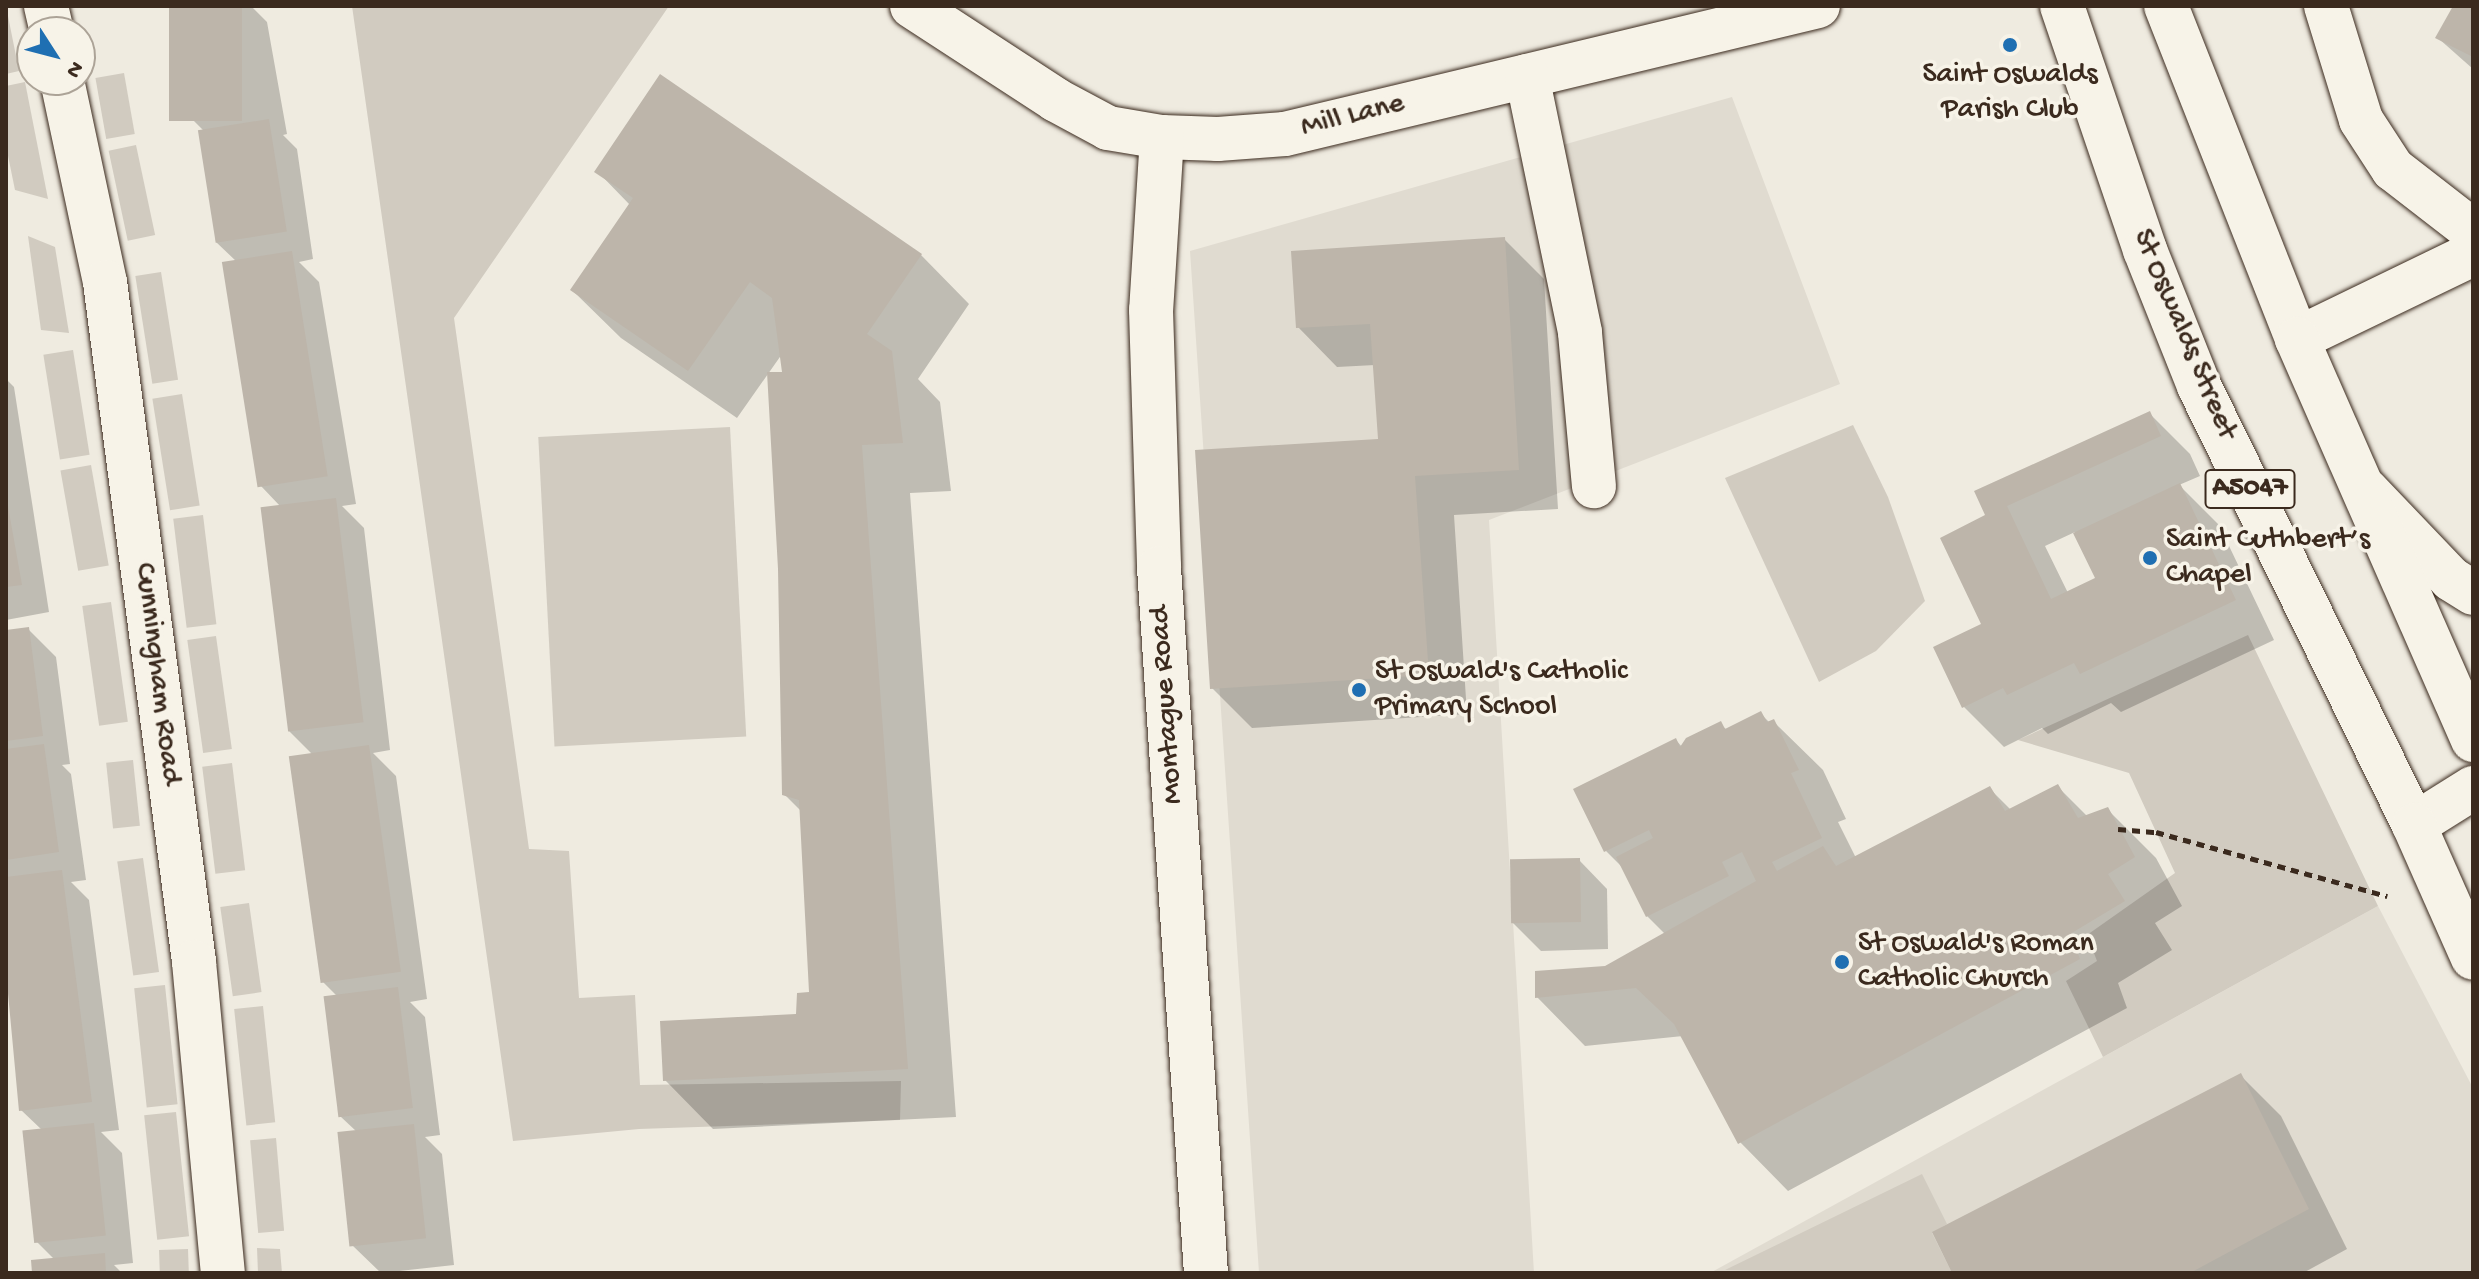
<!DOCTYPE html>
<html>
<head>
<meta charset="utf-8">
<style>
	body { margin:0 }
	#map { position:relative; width:2479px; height:1279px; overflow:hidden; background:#efebe0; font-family:"Gochi Hand",sans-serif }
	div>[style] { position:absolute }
	.built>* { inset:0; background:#e0dbd0 }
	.green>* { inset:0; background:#d1cbc0; transform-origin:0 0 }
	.shadow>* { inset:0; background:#0003 }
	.building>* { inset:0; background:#bdb5aa; transform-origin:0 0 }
	.path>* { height:5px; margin-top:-2.5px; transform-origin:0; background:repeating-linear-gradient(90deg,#3b2a1e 0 8px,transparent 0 14px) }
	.roads { filter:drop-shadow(0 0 2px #3b2a1e) drop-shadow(0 0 2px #3b2a1e) }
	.minor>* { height:44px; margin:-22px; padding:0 22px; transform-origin:22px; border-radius:22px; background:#f7f3e8 }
	.major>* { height:44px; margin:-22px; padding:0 22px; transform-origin:22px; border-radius:22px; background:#f7f3e8 }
	.dots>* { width:22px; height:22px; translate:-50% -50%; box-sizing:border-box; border:4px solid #f7f3e8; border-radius:50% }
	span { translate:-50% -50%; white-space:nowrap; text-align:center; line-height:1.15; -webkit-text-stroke:7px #f7f3e8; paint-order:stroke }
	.shield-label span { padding:2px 6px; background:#f7f3e8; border:2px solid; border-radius:6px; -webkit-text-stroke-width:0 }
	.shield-label { font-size:28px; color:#3b2a1e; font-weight:700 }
	.poi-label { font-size:30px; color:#3b2a1e }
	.left { translate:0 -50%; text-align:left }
	.street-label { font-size:30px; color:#3b2a1e }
	.frame { position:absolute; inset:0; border:8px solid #3b2a1e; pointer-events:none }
	.north { position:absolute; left:16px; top:16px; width:80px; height:80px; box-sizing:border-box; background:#f7f3e8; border:2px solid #aca397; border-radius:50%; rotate:126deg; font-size:22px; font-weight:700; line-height:32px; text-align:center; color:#3b2a1e }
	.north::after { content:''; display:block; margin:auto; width:28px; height:36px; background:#1f6fb2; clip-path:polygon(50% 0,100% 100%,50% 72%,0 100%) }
</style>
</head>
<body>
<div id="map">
	<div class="built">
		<i style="clip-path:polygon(1732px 97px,1840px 384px,1489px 520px,1534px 1273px,1259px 1273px,1190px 251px)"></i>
		<i style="clip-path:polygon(2378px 906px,2473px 1088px,2473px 1273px,1710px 1273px)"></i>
	</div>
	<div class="green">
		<i style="clip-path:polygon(6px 6px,19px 71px,6px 74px)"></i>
		<i style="clip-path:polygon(352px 6px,669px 6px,454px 318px,529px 849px,569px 851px,579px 998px,635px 995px,640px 1085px,901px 1081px,900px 1120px,639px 1129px,513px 1141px)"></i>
		<i style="left:124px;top:73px;width:62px;height:29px;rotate:80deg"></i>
		<i style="clip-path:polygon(25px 82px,48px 199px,15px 190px,6px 146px,6px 86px)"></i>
		<i style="left:136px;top:145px;width:92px;height:28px;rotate:78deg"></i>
		<i style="clip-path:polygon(28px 236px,55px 247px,69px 333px,41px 330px)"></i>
		<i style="left:161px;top:272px;width:109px;height:26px;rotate:81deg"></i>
		<i style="left:73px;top:350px;width:106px;height:30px;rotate:81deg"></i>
		<i style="left:182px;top:394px;width:113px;height:30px;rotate:81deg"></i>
		<i style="clip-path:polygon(1853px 425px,1888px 497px,1925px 601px,1876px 651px,1819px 682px,1725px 478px)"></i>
		<i style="left:730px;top:427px;width:310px;height:192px;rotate:87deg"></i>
		<i style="left:91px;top:465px;width:102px;height:31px;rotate:80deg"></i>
		<i style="left:203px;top:515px;width:110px;height:30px;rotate:83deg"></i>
		<i style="left:111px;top:602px;width:121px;height:29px;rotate:82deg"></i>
		<i style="clip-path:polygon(2248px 635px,2378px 906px,2103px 1057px,2066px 981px,2097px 961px,2087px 935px,2175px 873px,2129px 773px,2018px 740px)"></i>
		<i style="left:216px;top:636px;width:114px;height:29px;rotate:82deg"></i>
		<i style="left:133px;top:760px;width:66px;height:27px;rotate:84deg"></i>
		<i style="left:232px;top:763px;width:108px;height:30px;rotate:83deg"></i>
		<i style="left:143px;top:858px;width:115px;height:26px;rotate:82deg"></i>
		<i style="left:249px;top:903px;width:90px;height:29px;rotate:82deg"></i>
		<i style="left:165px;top:985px;width:120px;height:31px;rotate:84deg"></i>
		<i style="left:263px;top:1006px;width:117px;height:29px;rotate:84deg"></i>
		<i style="left:176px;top:1112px;width:125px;height:32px;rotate:84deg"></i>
		<i style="left:276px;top:1138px;width:93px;height:26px;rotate:85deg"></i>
		<i style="clip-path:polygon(1922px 1174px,1947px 1224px,1932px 1233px,1952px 1273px,1725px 1270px)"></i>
		<i style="clip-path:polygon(257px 1248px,280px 1249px,282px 1273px,258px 1273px)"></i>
		<i style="left:188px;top:1249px;width:24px;height:29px;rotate:88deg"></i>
	</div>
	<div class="shadow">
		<i style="clip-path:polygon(171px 6px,251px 6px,267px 22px,287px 134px,283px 135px,297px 149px,313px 259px,299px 262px,319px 282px,356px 504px,342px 506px,364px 528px,390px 750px,373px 753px,396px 776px,427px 999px,410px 1002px,425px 1017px,440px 1135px,425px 1137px,442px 1154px,454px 1265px,381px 1273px,353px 1246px,357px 1132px,340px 1116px,337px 996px,323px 982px,313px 755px,289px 731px,280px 506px,261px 486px,237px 262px,216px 242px,204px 131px,191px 118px)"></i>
		<i style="clip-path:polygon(2455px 6px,2473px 6px,2473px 69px,2438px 38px)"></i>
		<i style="clip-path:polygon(597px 171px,921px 255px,969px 304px,918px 379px,940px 402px,951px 491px,910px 493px,956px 1117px,713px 1129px,665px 1080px,798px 1016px,811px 994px,801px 811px,784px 794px,780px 569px,785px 373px,782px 354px,737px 418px,621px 338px,572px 290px,630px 205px)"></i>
		<i style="clip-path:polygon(1504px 239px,1544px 279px,1558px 509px,1454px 515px,1467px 714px,1252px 728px,1212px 688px,1380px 441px,1375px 365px,1337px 367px,1298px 327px)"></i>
		<i style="clip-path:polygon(6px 379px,14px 387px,49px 612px,6px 620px)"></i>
		<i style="clip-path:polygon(evenodd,2150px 414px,2190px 454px,2200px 476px,2179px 485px,2219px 525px,2274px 640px,2121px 712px,2111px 703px,2048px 734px,2042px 728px,2004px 747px,1964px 707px,1984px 625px,1988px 516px,2150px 414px,2075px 532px,2097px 578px,2068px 593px,2045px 546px,2075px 532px)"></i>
		<i style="clip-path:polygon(28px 629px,56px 657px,70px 764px,62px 765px,71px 774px,86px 880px,71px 882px,89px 900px,119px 1130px,101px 1132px,122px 1153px,133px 1263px,114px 1265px,122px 1273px,34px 1273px,55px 1260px,37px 1242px,42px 1130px,21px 1110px,6px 968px,6px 879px,9px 879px,6px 876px,6px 632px)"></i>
		<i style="clip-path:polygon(1761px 714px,1770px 723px,1774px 722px,1823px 770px,1846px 819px,1838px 822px,1856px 858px,1989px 788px,2011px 810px,2058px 787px,2088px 817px,2107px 809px,2156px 858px,2182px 906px,2155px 923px,2172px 950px,2118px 983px,2127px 1008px,1788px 1191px,1740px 1142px,1683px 1036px,1585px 1046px,1537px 997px,1606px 968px,1665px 934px,1647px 916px,1624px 869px,1606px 851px,1676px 740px,1682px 747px,1720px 724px,1727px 730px)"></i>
		<i style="clip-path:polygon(1579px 860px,1607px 889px,1608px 949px,1541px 951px,1513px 923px)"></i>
		<i style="clip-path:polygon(2241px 1076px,2281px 1116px,2347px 1249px,2303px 1273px,1954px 1273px)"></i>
	</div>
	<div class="building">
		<i style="left:169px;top:6px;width:73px;height:115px"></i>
		<i style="clip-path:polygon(2453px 6px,2473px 6px,2473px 57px,2435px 38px)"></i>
		<i style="clip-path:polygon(660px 74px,922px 254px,867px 334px,892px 351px,903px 443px,862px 445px,908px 1069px,663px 1081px,660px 1021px,796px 1014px,797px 993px,809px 992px,799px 800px,782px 795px,778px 569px,767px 372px,782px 372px,772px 298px,750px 282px,688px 371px,570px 290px,633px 198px,594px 172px)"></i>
		<i style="left:269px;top:119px;width:114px;height:72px;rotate:81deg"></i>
		<i style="clip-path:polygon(1505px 237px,1519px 470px,1415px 476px,1429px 675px,1210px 689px,1195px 450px,1378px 439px,1370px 324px,1296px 328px,1291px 251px)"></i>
		<i style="left:292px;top:251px;width:228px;height:71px;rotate:81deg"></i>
		<i style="clip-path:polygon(2150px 411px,2161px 436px,2007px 506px,2051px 599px,2095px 578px,2073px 533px,2180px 483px,2236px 600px,2080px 674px,2074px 663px,2007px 695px,2003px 688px,1962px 708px,1933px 647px,1981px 624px,1940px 538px,1985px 515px,1974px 491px)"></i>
		<i style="clip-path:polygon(6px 495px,22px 585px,6px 587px)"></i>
		<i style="left:336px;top:498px;width:226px;height:76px;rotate:83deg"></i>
		<i style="clip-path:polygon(29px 627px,43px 736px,6px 741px,6px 630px)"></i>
		<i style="clip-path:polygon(1761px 711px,1767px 722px,1774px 719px,1799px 770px,1791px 773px,1822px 838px,1772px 862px,1777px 871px,1823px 846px,1836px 866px,1990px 786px,2005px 811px,2058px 784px,2078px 818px,2108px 807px,2135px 857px,2108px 874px,2125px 901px,2070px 934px,2080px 959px,1738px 1144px,1674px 1024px,1636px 988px,1535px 998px,1535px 971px,1605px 966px,1756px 881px,1742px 852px,1722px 862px,1729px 876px,1646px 917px,1616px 857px,1653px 838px,1649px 830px,1604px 852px,1573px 789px,1676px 738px,1680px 747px,1686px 738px,1721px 721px,1725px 729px)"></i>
		<i style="clip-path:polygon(44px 744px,59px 852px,6px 860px,6px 749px)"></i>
		<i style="left:369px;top:745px;width:229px;height:81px;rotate:82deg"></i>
		<i style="left:1580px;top:858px;width:64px;height:70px;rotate:89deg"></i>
		<i style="clip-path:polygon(62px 870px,92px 1102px,19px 1111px,6px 972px,6px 877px)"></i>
		<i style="left:398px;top:987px;width:122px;height:75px;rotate:83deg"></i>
		<i style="clip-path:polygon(2241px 1073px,2309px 1209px,2190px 1273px,1952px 1273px,1932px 1232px)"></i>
		<i style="left:94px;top:1123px;width:113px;height:72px;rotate:84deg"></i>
		<i style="left:414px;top:1124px;width:115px;height:77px;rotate:84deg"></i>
		<i style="clip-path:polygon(105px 1253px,106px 1273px,32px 1273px,31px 1260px)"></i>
	</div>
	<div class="path">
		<i style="left:2118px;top:829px;width:38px;rotate:5deg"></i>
		<i style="left:2156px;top:832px;width:240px;rotate:15.5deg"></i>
	</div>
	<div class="roads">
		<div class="minor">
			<i style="left:46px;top:6px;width:27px;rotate:77deg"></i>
			<i style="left:912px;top:6px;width:172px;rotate:33.1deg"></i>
			<i style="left:1056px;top:100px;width:59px;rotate:28.3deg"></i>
			<i style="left:1108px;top:128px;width:55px;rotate:9.5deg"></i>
			<i style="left:1162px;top:137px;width:56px;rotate:2deg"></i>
			<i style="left:1218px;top:139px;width:67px;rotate:-4.3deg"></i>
			<i style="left:1285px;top:134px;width:548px;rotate:-13.5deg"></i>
			<i style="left:2326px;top:6px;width:119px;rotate:72.9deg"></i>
			<i style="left:2361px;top:120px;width:59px;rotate:56.9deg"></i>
			<i style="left:2393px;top:169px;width:101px;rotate:37.8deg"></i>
			<i style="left:1527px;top:76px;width:262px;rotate:78.3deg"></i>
			<i style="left:1580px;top:333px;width:154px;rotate:84.8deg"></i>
			<i style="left:62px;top:80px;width:207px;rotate:78deg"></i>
			<i style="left:105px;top:282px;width:686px;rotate:82.54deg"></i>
			<i style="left:194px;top:962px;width:312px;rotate:84.7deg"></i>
			<i style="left:1162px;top:137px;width:173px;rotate:93.6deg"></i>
			<i style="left:1151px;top:310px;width:258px;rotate:88.2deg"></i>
			<i style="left:1159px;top:568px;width:707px;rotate:86.19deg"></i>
			<i style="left:2297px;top:339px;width:195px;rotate:-25.8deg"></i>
			<i style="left:2366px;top:490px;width:123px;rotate:46.3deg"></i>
			<i style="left:2451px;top:579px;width:26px;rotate:32deg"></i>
			<i style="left:2414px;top:825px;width:70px;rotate:-32.1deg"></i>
		</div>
		<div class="major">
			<i style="left:2062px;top:6px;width:258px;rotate:71.2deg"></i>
			<i style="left:2145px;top:250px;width:146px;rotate:68.3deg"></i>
			<i style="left:2199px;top:386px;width:489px;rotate:63.9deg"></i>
			<i style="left:2414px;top:825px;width:145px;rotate:66.1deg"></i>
			<i style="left:2166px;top:6px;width:358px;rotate:68.5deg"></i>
			<i style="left:2297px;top:339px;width:438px;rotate:66.3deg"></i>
		</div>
	</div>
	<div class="dots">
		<i style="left:2010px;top:45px;background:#1f6fb2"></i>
		<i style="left:2150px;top:558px;background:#1f6fb2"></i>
		<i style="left:1359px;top:690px;background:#1f6fb2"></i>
		<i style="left:1842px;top:962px;background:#1f6fb2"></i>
	</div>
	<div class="shield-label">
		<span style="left:2250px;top:489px">A5047</span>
	</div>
	<div class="poi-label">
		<span style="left:2010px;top:93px">Saint Oswalds<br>Parish Club</span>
		<span class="left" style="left:2166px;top:558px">Saint Cuthbert’s<br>Chapel</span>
		<span class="left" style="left:1375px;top:690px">St Oswald's Catholic<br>Primary School</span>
		<span class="left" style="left:1858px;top:962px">St Oswald's Roman<br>Catholic Church</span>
	</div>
	<div class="street-label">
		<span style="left:1353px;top:117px;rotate:-14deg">Mill Lane</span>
		<span style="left:2183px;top:335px;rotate:67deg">St Oswalds Street</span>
		<span style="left:156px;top:674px;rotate:83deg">Cunningham Road</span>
		<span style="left:1168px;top:705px;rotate:-94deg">Montague Road</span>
	</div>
	<div class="frame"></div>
	<div class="north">N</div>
</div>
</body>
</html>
